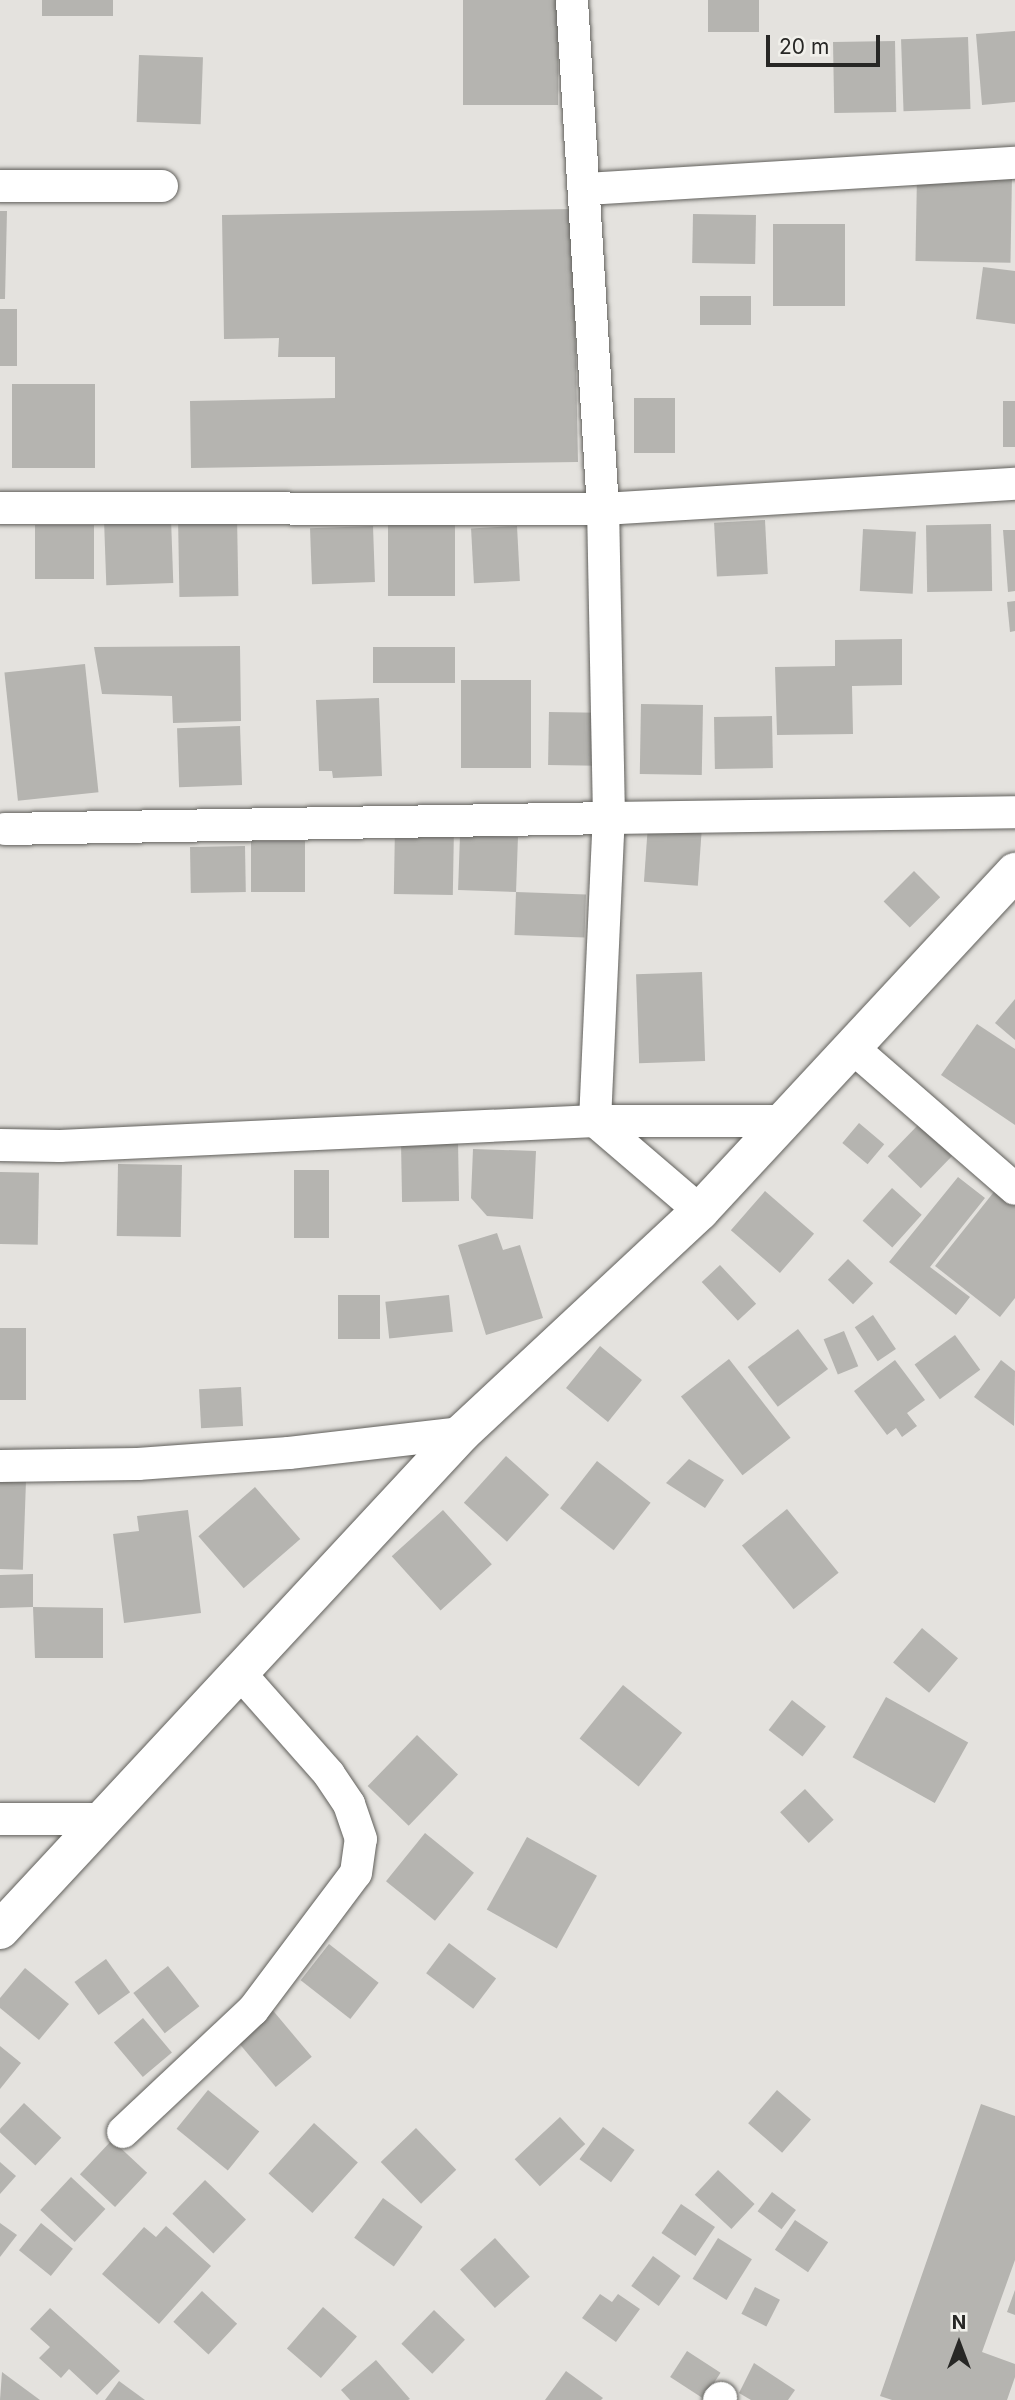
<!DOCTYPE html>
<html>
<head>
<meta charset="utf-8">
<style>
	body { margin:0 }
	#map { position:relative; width:1015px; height:2400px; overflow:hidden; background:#e4e2de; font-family:Inter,sans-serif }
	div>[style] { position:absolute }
	.building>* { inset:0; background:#b5b4b0; transform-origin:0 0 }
	.roads { filter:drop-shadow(0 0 2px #61605c) drop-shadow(0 0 2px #61605c) }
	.minor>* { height:32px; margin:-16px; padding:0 16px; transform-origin:16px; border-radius:16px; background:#fff }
	.tertiary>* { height:38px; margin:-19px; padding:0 19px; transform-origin:19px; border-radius:19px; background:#fff }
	span { translate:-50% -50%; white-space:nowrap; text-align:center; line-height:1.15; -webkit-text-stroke:5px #f1f0eb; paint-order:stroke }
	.north { position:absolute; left:924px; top:2309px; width:70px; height:70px; -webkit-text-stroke:5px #f1f0eb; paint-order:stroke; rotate:0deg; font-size:19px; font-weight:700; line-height:28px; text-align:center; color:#272725 }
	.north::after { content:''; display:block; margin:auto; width:24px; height:32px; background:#272725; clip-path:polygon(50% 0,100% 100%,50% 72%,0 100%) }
	.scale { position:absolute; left:766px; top:35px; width:114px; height:32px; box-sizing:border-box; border:4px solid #272725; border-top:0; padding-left:9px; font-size:21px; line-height:24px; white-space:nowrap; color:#272725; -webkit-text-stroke:5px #f1f0eb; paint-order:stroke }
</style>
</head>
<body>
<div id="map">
	<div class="building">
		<i style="left:42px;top:0;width:71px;height:16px"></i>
		<i style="left:463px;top:0;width:95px;height:105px"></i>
		<i style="left:708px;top:0;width:51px;height:32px"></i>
		<i style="clip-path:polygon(1015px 31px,1015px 102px,982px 105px,976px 34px)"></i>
		<i style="left:968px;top:37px;width:72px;height:67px;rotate:88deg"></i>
		<i style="left:895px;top:41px;width:71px;height:62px;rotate:89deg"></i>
		<i style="left:139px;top:55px;width:64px;height:67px;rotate:2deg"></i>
		<i style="left:917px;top:174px;width:95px;height:87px;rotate:1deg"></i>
		<i style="clip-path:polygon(573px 209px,578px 462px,191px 468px,190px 401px,335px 398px,335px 357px,278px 357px,279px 338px,224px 339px,222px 215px)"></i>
		<i style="clip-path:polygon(0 211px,7px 211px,5px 299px,0 299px)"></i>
		<i style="left:693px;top:214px;width:63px;height:49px;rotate:1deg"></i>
		<i style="left:773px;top:224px;width:72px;height:82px"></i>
		<i style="clip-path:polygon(983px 267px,1015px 271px,1015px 324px,976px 319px)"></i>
		<i style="left:700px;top:296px;width:51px;height:29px"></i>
		<i style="left:0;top:309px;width:17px;height:57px"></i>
		<i style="left:12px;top:384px;width:83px;height:84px"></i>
		<i style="left:634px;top:398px;width:41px;height:55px"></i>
		<i style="left:1003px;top:401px;width:12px;height:46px"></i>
		<i style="left:237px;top:515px;width:81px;height:59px;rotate:89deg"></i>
		<i style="left:171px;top:518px;width:65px;height:67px;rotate:88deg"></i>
		<i style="left:765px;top:520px;width:54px;height:51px;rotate:87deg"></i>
		<i style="left:991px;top:524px;width:67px;height:65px;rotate:89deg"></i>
		<i style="left:94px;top:525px;width:54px;height:59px;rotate:90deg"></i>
		<i style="left:388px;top:525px;width:67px;height:71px"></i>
		<i style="left:373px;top:526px;width:56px;height:63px;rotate:88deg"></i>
		<i style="left:517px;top:526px;width:55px;height:46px;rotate:87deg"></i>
		<i style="left:863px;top:529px;width:53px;height:62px;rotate:3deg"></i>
		<i style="clip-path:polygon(1003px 530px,1015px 530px,1015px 591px,1008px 592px)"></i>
		<i style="clip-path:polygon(1015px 601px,1015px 631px,1010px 632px,1007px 602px)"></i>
		<i style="clip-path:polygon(902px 639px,902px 685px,852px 686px,853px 734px,777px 735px,775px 667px,835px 666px,835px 640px)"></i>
		<i style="clip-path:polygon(240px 646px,241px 721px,173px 723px,172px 696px,102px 694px,94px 647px)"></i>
		<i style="left:373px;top:647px;width:82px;height:36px"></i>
		<i style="left:85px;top:664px;width:129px;height:81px;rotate:84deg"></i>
		<i style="left:461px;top:680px;width:70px;height:88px"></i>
		<i style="clip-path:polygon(379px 698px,382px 776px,333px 778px,332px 771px,319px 771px,316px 700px)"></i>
		<i style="left:641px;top:704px;width:62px;height:70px;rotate:1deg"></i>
		<i style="left:549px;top:712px;width:50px;height:53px;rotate:1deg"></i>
		<i style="left:772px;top:716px;width:52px;height:58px;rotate:89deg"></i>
		<i style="left:240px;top:726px;width:59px;height:63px;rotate:88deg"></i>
		<i style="left:648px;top:824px;width:54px;height:58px;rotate:4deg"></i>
		<i style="left:395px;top:826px;width:59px;height:68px;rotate:1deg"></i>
		<i style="left:460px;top:835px;width:58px;height:55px;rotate:2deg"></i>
		<i style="left:251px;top:841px;width:54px;height:51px"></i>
		<i style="left:245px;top:846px;width:46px;height:55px;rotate:89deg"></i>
		<i style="left:914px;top:871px;width:37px;height:43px;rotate:45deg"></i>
		<i style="left:516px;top:892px;width:70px;height:43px;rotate:2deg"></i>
		<i style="left:702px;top:972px;width:89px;height:66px;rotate:88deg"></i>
		<i style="clip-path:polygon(1015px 999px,1015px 1040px,995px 1023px)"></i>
		<i style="clip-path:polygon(977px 1024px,1015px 1049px,1015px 1125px,941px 1075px)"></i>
		<i style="left:859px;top:1123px;width:33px;height:26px;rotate:40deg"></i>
		<i style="left:919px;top:1124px;width:46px;height:45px;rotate:44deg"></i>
		<i style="left:458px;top:1141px;width:60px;height:57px;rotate:89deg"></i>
		<i style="clip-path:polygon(473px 1149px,536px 1151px,533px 1219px,487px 1216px,471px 1198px)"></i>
		<i style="left:118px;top:1164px;width:64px;height:72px;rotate:1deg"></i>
		<i style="left:294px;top:1170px;width:35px;height:68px"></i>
		<i style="left:0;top:1172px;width:39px;height:72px;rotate:1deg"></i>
		<i style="clip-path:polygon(958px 1177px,985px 1198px,930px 1267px,970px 1297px,956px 1315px,889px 1262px)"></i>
		<i style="clip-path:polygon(1001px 1183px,1015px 1194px,1015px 1298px,1000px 1317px,935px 1266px)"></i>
		<i style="left:892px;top:1188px;width:40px;height:44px;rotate:42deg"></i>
		<i style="left:765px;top:1191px;width:65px;height:52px;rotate:41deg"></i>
		<i style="clip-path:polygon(497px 1233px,503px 1250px,520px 1245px,543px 1318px,486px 1335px,458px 1245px)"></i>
		<i style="left:848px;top:1259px;width:35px;height:29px;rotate:44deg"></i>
		<i style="left:720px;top:1265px;width:53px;height:25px;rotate:47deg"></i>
		<i style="left:338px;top:1295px;width:42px;height:44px"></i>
		<i style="left:449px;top:1295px;width:37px;height:64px;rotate:84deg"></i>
		<i style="left:873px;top:1315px;width:41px;height:22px;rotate:56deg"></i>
		<i style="left:0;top:1328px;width:26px;height:72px"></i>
		<i style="left:798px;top:1329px;width:50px;height:63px;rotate:53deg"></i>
		<i style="left:844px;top:1331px;width:38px;height:22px;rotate:68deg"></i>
		<i style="left:955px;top:1335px;width:43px;height:50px;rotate:54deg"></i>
		<i style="left:600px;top:1346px;width:54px;height:54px;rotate:39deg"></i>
		<i style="left:729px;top:1359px;width:100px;height:61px;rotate:52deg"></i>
		<i style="clip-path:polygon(895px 1360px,925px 1400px,907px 1413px,917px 1426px,902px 1437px,896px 1428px,887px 1435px,854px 1391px)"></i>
		<i style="clip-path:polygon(1001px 1360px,1015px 1371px,1014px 1426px,974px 1397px)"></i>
		<i style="left:241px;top:1387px;width:39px;height:42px;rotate:87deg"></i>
		<i style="left:506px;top:1456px;width:58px;height:63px;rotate:42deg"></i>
		<i style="clip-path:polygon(689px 1459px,724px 1480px,705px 1508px,666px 1483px)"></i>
		<i style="left:597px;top:1461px;width:68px;height:60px;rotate:38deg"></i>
		<i style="left:0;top:1480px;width:26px;height:89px;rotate:2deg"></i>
		<i style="left:255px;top:1487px;width:69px;height:75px;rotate:49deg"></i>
		<i style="left:787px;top:1509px;width:82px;height:58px;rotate:51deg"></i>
		<i style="clip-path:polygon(188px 1510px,201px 1613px,124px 1623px,113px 1534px,139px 1531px,137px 1516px)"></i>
		<i style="left:443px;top:1510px;width:73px;height:69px;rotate:48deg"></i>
		<i style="clip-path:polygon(33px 1574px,33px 1607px,103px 1608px,103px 1658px,35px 1658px,33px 1607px,0 1608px,0 1575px)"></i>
		<i style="left:922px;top:1628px;width:47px;height:45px;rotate:40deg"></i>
		<i style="left:623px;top:1685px;width:76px;height:69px;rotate:39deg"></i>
		<i style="left:886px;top:1697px;width:94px;height:69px;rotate:29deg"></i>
		<i style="left:792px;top:1700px;width:43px;height:38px;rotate:38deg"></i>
		<i style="left:417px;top:1735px;width:57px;height:71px;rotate:44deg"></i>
		<i style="left:805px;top:1789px;width:42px;height:34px;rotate:47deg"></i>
		<i style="left:425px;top:1833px;width:63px;height:62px;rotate:39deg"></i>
		<i style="left:527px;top:1837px;width:80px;height:83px;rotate:29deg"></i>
		<i style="left:449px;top:1943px;width:59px;height:38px;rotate:37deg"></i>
		<i style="left:329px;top:1944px;width:63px;height:46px;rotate:38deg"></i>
		<i style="left:106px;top:1959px;width:41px;height:39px;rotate:54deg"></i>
		<i style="left:168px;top:1966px;width:51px;height:44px;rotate:52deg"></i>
		<i style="clip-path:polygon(25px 1968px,69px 2004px,39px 2040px,0 2008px,0 1998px)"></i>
		<i style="left:270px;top:2007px;width:65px;height:47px;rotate:50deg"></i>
		<i style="left:143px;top:2018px;width:45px;height:38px;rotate:50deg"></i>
		<i style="clip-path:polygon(0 2046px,21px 2063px,0 2089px)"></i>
		<i style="left:208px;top:2090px;width:66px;height:50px;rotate:39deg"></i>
		<i style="left:777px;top:2090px;width:45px;height:44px;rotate:41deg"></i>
		<i style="left:24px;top:2103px;width:51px;height:38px;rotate:43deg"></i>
		<i style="clip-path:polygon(981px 2104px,1015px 2116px,1015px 2260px,982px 2352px,1015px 2364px,1015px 2377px,1007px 2400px,892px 2400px,880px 2396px)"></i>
		<i style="left:560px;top:2117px;width:37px;height:62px;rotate:47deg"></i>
		<i style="left:314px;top:2123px;width:59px;height:68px;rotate:42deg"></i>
		<i style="left:603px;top:2127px;width:39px;height:40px;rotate:36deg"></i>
		<i style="left:416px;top:2128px;width:58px;height:49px;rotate:46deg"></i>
		<i style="left:112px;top:2140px;width:48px;height:47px;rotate:43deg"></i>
		<i style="clip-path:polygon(0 2162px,16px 2176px,0 2194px)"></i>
		<i style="left:718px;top:2170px;width:50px;height:34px;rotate:43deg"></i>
		<i style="left:71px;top:2177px;width:47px;height:45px;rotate:43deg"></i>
		<i style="left:205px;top:2180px;width:57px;height:47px;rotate:44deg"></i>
		<i style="left:772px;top:2192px;width:30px;height:24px;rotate:37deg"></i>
		<i style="left:383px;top:2198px;width:49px;height:49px;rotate:36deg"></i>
		<i style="left:681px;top:2204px;width:41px;height:35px;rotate:34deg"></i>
		<i style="left:795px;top:2220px;width:40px;height:36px;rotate:34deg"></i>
		<i style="clip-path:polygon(0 2223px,17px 2235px,0 2257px)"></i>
		<i style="left:41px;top:2223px;width:41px;height:35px;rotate:39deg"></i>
		<i style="clip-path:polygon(166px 2226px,211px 2266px,159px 2324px,102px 2274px,144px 2227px,156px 2237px)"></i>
		<i style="left:495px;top:2238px;width:52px;height:47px;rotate:48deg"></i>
		<i style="left:718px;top:2238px;width:40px;height:48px;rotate:32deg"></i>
		<i style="left:653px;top:2256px;width:34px;height:37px;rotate:36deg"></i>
		<i style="left:755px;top:2287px;width:28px;height:30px;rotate:27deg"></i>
		<i style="clip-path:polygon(1015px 2290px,1015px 2315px,1007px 2312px)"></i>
		<i style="left:202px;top:2291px;width:48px;height:42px;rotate:43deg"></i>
		<i style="clip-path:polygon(600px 2294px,612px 2302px,618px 2294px,640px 2309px,616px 2342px,582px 2318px)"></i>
		<i style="left:323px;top:2307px;width:45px;height:55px;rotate:41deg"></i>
		<i style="clip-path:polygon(50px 2308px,120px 2371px,97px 2395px,69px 2369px,61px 2378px,39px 2358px,50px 2347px,30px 2329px)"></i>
		<i style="left:434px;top:2310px;width:43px;height:47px;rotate:44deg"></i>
		<i style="left:687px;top:2351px;width:40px;height:31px;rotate:33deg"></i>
		<i style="clip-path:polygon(376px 2360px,410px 2399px,408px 2400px,350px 2400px,341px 2390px)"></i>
		<i style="clip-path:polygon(754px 2363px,795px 2390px,788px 2400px,751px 2400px,739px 2393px)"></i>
		<i style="clip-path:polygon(566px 2371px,603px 2398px,601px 2400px,545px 2400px)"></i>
		<i style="clip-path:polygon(2px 2372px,40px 2400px,0 2400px)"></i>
		<i style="clip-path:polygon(119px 2381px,145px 2400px,105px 2400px)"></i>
	</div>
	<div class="roads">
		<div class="minor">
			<i style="left:0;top:186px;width:162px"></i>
			<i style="left:586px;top:189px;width:430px;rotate:-3.5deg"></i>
			<i style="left:0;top:508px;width:603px;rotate:0.1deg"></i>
			<i style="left:603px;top:509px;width:510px;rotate:-93.49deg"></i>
			<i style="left:5px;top:829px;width:604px;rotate:-1.04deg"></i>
			<i style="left:609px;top:818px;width:309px;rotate:-91.1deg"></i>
			<i style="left:603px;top:509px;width:413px;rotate:-3.5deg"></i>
			<i style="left:854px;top:1049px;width:213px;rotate:41deg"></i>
			<i style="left:0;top:1145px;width:60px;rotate:1deg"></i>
			<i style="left:60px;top:1146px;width:536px;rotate:-2.68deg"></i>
			<i style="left:595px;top:1121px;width:192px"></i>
			<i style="left:700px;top:1211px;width:138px;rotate:-139.4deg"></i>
			<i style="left:595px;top:1121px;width:303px;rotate:-87.4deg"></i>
			<i style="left:609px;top:818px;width:406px;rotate:-0.8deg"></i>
			<i style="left:0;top:1466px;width:138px;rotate:-0.8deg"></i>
			<i style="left:138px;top:1464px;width:151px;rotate:-4.2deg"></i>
			<i style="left:289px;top:1453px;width:174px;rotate:-6.6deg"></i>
			<i style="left:0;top:1819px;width:99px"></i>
			<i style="left:123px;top:2132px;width:178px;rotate:-43.2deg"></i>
			<i style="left:253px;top:2010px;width:171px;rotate:-53.1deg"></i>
			<i style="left:356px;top:1873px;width:34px;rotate:-82deg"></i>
			<i style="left:361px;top:1839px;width:37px;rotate:-109deg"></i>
			<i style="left:349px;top:1804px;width:36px;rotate:-124deg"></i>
			<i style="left:329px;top:1774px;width:137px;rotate:-131.5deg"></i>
			<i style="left:719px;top:2400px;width:3px;rotate:-45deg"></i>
		</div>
		<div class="tertiary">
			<i style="left:0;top:1930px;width:679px;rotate:-47.09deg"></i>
			<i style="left:462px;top:1433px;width:325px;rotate:-43deg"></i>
			<i style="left:700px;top:1211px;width:463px;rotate:-47.1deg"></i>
		</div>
	</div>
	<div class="north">N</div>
	<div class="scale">20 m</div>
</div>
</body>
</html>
